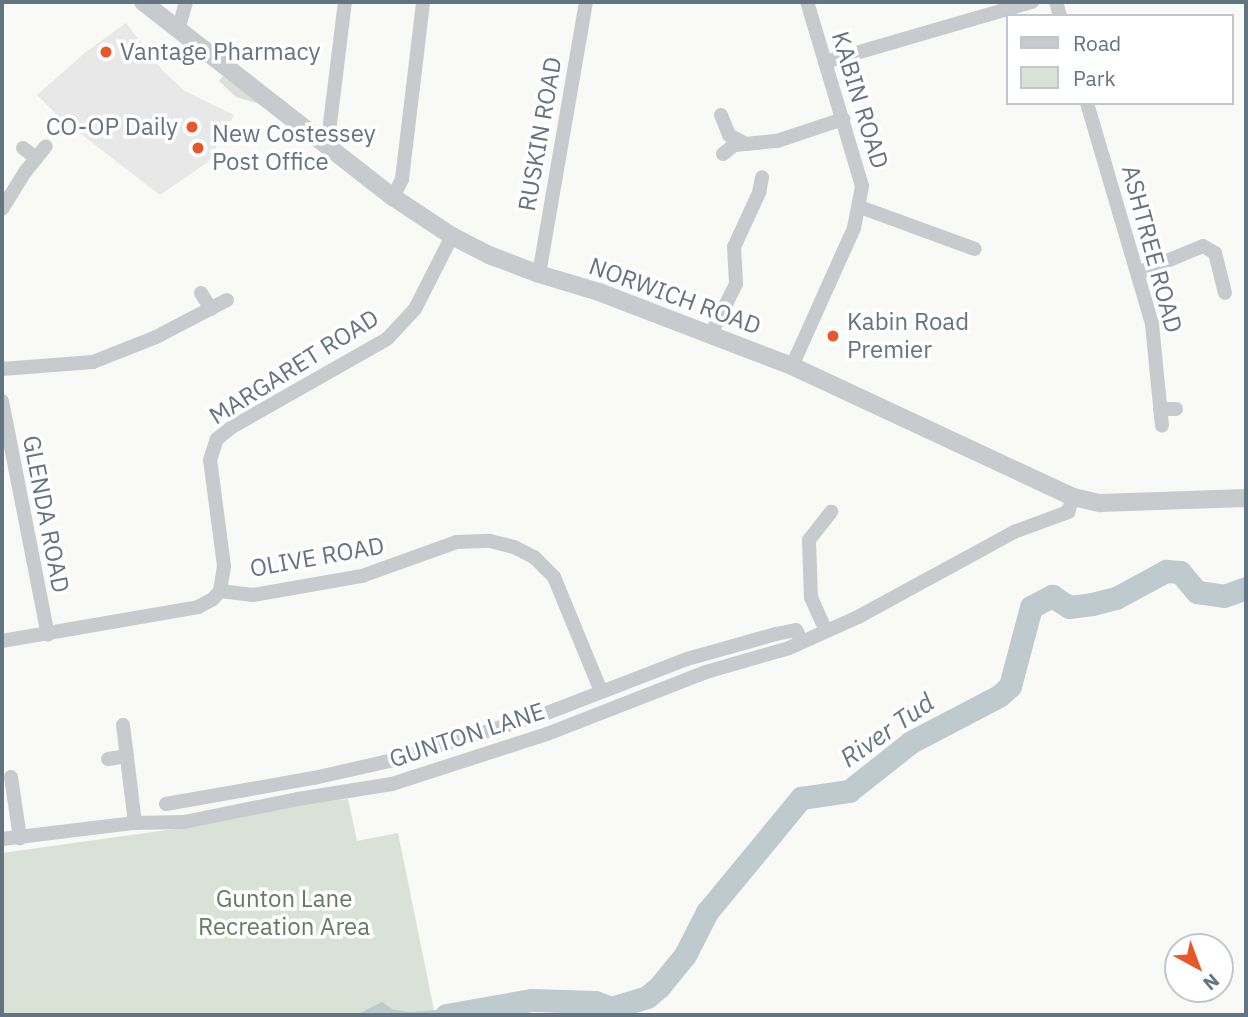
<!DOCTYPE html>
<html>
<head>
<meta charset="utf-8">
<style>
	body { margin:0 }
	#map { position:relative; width:1248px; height:1017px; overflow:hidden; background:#f9f9f6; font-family:"IBM Plex Sans",sans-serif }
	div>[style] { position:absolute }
	.built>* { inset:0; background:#e7e8e7 }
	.green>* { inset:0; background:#dae1d7 }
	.water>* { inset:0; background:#bfcace }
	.river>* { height:23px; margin:-11.5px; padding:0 11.5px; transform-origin:11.5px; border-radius:11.5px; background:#bfcace }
	.minor>* { height:14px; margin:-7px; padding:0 7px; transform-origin:7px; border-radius:7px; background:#c7cbce }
	.tertiary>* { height:18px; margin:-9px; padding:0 9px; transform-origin:9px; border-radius:9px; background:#c7cbce }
	.dots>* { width:19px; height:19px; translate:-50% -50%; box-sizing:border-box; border:4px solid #fff; border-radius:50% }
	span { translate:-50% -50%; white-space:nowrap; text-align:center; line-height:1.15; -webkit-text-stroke:7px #fff; paint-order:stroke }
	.poi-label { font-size:24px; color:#637482 }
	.left { translate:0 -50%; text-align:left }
	.right { translate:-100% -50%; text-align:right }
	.street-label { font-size:24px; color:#637482 }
	.park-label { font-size:24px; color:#667a62 }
	.water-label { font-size:26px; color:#637a83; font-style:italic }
	.frame { position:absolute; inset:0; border:4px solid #637482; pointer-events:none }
	.legend { position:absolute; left:1006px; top:14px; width:228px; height:91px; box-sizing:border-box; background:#fff; border:2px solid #c1c7cd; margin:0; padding:9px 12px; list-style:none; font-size:21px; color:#637482 }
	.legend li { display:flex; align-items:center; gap:14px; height:35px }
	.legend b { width:35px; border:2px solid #c1c7cd }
	.north { position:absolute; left:1164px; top:933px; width:70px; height:70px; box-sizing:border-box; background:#fff; border:2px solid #c1c7cd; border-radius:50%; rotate:139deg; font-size:19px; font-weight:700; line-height:28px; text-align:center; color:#637482 }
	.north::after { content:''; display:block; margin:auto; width:24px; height:32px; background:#e6582a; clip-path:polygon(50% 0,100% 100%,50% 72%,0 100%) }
</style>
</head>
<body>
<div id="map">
	<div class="built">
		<i style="clip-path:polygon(126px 23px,163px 71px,185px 91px,234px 115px,208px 162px,160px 195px,59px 117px,37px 95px,86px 52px)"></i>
	</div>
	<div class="green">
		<i style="clip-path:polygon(223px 76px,263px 105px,236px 97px,219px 81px)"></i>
		<i style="clip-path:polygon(348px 799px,357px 841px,398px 833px,435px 1015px,2px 1015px,2px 853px,196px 826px,311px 803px)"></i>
	</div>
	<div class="water">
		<i style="clip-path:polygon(382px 1002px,392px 1009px,409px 1012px,465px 1008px,476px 1011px,466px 1015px,356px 1015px)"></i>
	</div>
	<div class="river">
		<i style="left:446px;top:1015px;width:86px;rotate:-10deg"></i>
		<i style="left:531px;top:1000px;width:64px;rotate:1.8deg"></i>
		<i style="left:595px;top:1002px;width:17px;rotate:21deg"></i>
		<i style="left:611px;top:1008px;width:38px;rotate:-17deg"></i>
		<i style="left:647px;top:997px;width:16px;rotate:-40deg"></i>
		<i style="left:659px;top:987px;width:41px;rotate:-50.9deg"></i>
		<i style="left:685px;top:955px;width:48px;rotate:-62.9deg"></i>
		<i style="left:707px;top:912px;width:148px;rotate:-50.5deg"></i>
		<i style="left:801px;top:798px;width:49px;rotate:-8.3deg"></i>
		<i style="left:849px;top:791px;width:79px;rotate:-38.3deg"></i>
		<i style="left:911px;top:742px;width:99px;rotate:-27.6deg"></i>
		<i style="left:999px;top:696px;width:15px;rotate:-42deg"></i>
		<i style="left:1010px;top:686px;width:82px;rotate:-75.1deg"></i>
		<i style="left:1031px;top:607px;width:24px;rotate:-28deg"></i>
		<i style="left:1052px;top:596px;width:20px;rotate:33deg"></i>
		<i style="left:1069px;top:607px;width:23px;rotate:-7deg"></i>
		<i style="left:1092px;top:604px;width:25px;rotate:-14deg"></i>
		<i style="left:1116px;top:598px;width:57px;rotate:-28.4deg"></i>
		<i style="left:1166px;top:571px;width:14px;rotate:4deg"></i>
		<i style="left:1180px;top:572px;width:26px;rotate:50deg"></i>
		<i style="left:1197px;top:592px;width:27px;rotate:8deg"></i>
		<i style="left:1224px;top:596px;width:23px;rotate:-20deg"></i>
	</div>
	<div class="minor">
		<i style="left:1056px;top:2px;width:15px;rotate:74deg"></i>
		<i style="left:178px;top:30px;width:29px;rotate:-74deg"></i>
		<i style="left:825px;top:62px;width:216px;rotate:-16.2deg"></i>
		<i style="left:1087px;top:103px;width:230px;rotate:73.6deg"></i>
		<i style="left:1152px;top:324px;width:102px;rotate:84.4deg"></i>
		<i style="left:721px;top:115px;width:22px;rotate:68deg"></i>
		<i style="left:729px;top:135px;width:19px;rotate:28deg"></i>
		<i style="left:746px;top:144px;width:31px;rotate:-6deg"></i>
		<i style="left:777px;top:141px;width:70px;rotate:-18.4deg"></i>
		<i style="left:23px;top:148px;width:16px;rotate:38deg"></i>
		<i style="left:327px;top:148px;width:147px;rotate:-83deg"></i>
		<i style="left:723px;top:154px;width:14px;rotate:-39deg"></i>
		<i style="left:734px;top:145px;width:11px;rotate:-5deg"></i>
		<i style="left:393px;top:197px;width:20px;rotate:-63deg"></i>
		<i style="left:402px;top:179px;width:178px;rotate:-83.2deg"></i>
		<i style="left:860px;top:207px;width:122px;rotate:20.1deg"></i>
		<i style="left:2px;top:209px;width:44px;rotate:-58.1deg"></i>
		<i style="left:25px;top:172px;width:33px;rotate:-51deg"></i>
		<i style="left:1138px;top:273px;width:70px;rotate:-22.6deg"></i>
		<i style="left:1203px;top:246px;width:14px;rotate:30deg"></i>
		<i style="left:1215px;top:253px;width:41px;rotate:76deg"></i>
		<i style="left:539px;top:274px;width:276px;rotate:-80.2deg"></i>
		<i style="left:201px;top:293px;width:19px;rotate:58deg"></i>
		<i style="left:711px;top:334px;width:56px;rotate:-63.4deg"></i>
		<i style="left:736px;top:284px;width:37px;rotate:-93deg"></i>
		<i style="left:734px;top:247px;width:60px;rotate:-65.2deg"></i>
		<i style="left:759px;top:193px;width:16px;rotate:-79deg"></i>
		<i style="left:792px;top:366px;width:151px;rotate:-65.8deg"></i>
		<i style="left:854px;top:228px;width:43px;rotate:-79.2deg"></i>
		<i style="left:862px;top:186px;width:192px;rotate:-106.6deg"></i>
		<i style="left:2px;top:369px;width:91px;rotate:-4.4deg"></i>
		<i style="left:93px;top:362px;width:68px;rotate:-21.6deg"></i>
		<i style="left:156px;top:337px;width:80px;rotate:-27.5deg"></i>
		<i style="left:2px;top:401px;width:238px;rotate:78.9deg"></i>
		<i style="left:1160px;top:409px;width:16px"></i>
		<i style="left:220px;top:591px;width:25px;rotate:-81deg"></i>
		<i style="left:224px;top:566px;width:107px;rotate:-97.5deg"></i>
		<i style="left:210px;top:460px;width:22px;rotate:-72deg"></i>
		<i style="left:217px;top:439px;width:19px;rotate:-39deg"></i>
		<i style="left:232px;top:427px;width:178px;rotate:-29.6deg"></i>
		<i style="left:387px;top:339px;width:41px;rotate:-47deg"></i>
		<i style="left:415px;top:309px;width:82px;rotate:-63.1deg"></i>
		<i style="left:826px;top:631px;width:36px;rotate:-114deg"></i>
		<i style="left:811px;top:598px;width:58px;rotate:-92deg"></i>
		<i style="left:809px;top:540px;width:36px;rotate:-52deg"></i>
		<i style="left:2px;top:641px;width:199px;rotate:-9.8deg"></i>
		<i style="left:198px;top:607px;width:17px;rotate:-28deg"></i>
		<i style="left:213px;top:599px;width:11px;rotate:-49deg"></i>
		<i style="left:220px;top:591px;width:33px;rotate:7deg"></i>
		<i style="left:253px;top:595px;width:111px;rotate:-9.9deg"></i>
		<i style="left:362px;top:576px;width:101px;rotate:-19.7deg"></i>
		<i style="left:457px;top:542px;width:33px;rotate:-2deg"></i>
		<i style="left:490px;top:541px;width:25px;rotate:14deg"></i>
		<i style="left:514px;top:547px;width:22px;rotate:27deg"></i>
		<i style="left:534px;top:557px;width:28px;rotate:45deg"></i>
		<i style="left:554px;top:577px;width:123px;rotate:67.6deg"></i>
		<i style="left:123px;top:725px;width:99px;rotate:83deg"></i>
		<i style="left:108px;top:759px;width:19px;rotate:-9deg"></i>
		<i style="left:11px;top:777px;width:62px;rotate:81.6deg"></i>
		<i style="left:166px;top:804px;width:150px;rotate:-10deg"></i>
		<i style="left:314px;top:778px;width:81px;rotate:-12.8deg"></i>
		<i style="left:393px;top:760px;width:161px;rotate:-17deg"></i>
		<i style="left:547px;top:713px;width:150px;rotate:-21.1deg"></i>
		<i style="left:687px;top:659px;width:92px;rotate:-15.7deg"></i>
		<i style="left:776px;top:634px;width:20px;rotate:-11deg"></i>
		<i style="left:796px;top:630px;width:13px;rotate:63deg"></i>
		<i style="left:2px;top:839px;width:134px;rotate:-6.9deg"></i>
		<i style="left:135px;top:823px;width:49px;rotate:-1.2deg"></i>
		<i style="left:184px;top:822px;width:116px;rotate:-11.4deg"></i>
		<i style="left:298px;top:799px;width:95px;rotate:-9.1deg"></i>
		<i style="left:392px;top:784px;width:163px;rotate:-17.9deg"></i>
		<i style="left:547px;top:734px;width:171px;rotate:-21.3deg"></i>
		<i style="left:706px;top:672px;width:86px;rotate:-16.1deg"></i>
		<i style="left:789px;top:648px;width:76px;rotate:-24.2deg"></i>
		<i style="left:858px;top:617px;width:178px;rotate:-28.6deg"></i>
		<i style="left:1014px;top:532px;width:58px;rotate:-20.3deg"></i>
		<i style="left:1068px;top:512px;width:16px;rotate:-72deg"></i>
	</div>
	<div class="tertiary">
		<i style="left:143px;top:2px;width:317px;rotate:38deg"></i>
		<i style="left:393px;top:197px;width:71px;rotate:33.5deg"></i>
		<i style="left:452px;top:236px;width:42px;rotate:27.2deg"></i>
		<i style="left:489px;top:255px;width:53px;rotate:20.8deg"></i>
		<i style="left:539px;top:274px;width:63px;rotate:16.7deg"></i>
		<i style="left:599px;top:292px;width:207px;rotate:21deg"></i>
		<i style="left:792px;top:366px;width:310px;rotate:25deg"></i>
		<i style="left:1073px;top:497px;width:28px;rotate:13deg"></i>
		<i style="left:1100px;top:503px;width:146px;rotate:-2deg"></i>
	</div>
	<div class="dots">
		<i style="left:106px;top:52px;background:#e6582a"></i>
		<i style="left:192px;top:127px;background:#e6582a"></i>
		<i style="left:198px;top:148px;background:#e6582a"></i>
		<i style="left:833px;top:336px;background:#e6582a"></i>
	</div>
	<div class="poi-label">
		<span class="left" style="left:120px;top:52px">Vantage Pharmacy</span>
		<span class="right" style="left:178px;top:127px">CO-OP Daily</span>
		<span class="left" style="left:212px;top:148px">New Costessey<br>Post Office</span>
		<span class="left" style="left:847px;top:336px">Kabin Road<br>Premier</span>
	</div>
	<div class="street-label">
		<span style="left:860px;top:100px;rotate:73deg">KABIN ROAD</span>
		<span style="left:540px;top:134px;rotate:-80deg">RUSKIN ROAD</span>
		<span style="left:1152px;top:249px;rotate:75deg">ASHTREE ROAD</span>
		<span style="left:675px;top:296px;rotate:20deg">NORWICH ROAD</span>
		<span style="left:294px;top:367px;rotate:-32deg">MARGARET ROAD</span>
		<span style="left:46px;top:514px;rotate:79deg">GLENDA ROAD</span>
		<span style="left:317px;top:557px;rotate:-10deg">OLIVE ROAD</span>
		<span style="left:467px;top:735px;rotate:-18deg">GUNTON LANE</span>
	</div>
	<div class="park-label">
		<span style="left:284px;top:913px">Gunton Lane<br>Recreation Area</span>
	</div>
	<div class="water-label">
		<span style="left:887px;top:730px;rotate:-35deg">River Tud</span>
	</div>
	<div class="frame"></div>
	<ul class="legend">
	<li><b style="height:9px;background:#c7cbce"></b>Road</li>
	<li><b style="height:19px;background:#dae1d7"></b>Park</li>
	</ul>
	<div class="north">N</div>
</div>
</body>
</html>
